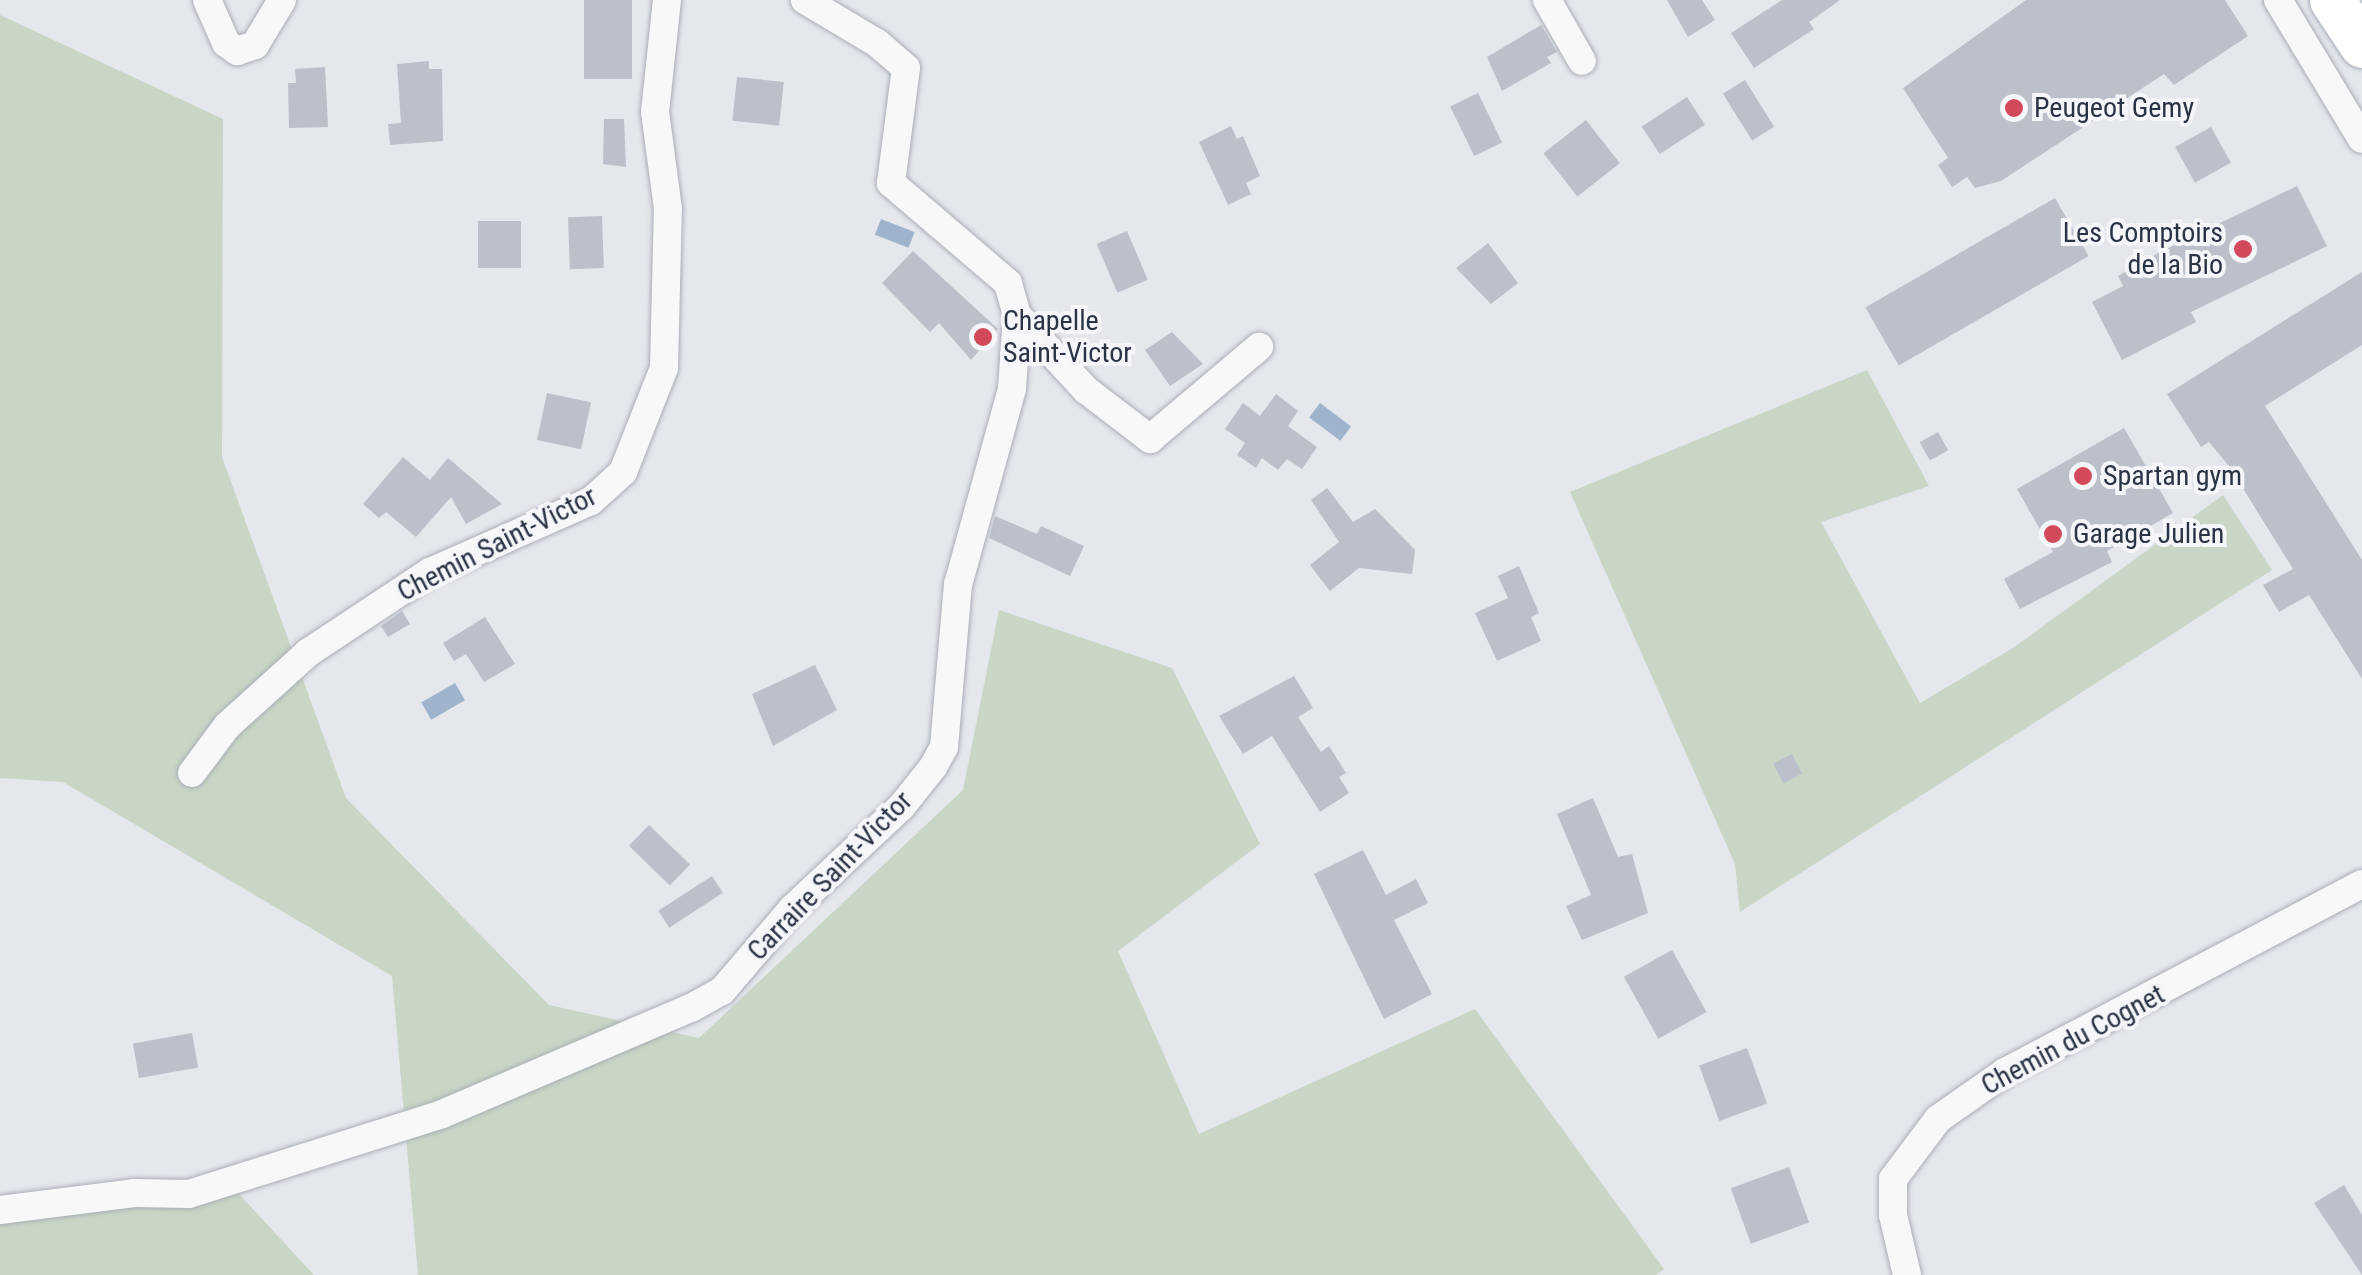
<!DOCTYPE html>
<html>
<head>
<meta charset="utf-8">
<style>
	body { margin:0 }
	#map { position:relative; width:2362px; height:1275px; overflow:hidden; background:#e4e7ec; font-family:"Roboto Condensed",sans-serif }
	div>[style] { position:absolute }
	.green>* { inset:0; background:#c9d6c5 }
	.water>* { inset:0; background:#9fb4cc; transform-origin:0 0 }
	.building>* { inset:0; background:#bbc0ca; transform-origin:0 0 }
	.roads { filter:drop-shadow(0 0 2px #a9aeb7) drop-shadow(0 0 2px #a9aeb7) }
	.minor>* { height:28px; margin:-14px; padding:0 14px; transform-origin:14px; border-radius:14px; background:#f7f8fa }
	.primary>* { height:45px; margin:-22.5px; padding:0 22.5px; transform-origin:22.5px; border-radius:22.5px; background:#fff }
	.dots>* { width:28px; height:28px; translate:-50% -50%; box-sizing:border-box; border:5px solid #f4f6f9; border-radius:50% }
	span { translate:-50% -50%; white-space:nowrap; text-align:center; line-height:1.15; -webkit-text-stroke:8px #f4f6f9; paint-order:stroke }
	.poi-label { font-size:28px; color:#2b3445 }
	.left { translate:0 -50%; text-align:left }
	.right { translate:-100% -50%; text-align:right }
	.street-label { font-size:28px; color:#2b3445 }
</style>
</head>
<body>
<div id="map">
	<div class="green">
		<i style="clip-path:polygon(0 15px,223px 119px,222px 457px,346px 798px,549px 1005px,699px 1038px,963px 790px,999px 610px,1172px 668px,1260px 844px,1118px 951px,1199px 1134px,1475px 1009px,1664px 1269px,1656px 1275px,418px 1275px,392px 976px,63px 782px,0 778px)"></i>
		<i style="clip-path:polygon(1867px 370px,1929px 486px,1821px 522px,1920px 703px,2013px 648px,2223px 495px,2272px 570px,1740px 912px,1735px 864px,1570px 492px)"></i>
		<i style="clip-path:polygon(238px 1193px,314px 1275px,0 1275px,0 1224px)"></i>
	</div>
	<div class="water">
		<i style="left:881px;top:219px;width:36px;height:17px;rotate:21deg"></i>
		<i style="left:1320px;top:403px;width:39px;height:18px;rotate:37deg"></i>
		<i style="left:455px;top:683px;width:20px;height:39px;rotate:60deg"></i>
	</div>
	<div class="building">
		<i style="left:584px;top:0;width:48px;height:79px"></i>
		<i style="clip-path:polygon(1667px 0,1702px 0,1715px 20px,1688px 37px)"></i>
		<i style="clip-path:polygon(1782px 0,1840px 0,1809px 22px,1814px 29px,1754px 68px,1731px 33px)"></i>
		<i style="clip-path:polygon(2026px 0,2225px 0,2248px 36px,2174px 85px,2164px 74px,2001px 181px,1975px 188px,1967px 177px,1952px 187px,1938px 165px,1948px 158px,1903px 88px)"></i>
		<i style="clip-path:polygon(1541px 25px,1557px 52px,1547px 57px,1551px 63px,1502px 91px,1487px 57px)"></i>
		<i style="clip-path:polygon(429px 61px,429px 69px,442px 69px,443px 141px,390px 145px,388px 124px,401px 123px,397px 64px)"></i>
		<i style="clip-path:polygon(325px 67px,328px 127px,289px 128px,288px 83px,296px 83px,295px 69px)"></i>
		<i style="left:737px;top:77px;width:47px;height:44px;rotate:6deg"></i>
		<i style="left:1745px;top:80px;width:55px;height:26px;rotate:58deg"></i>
		<i style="left:1478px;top:93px;width:55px;height:31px;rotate:64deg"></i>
		<i style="left:1687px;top:97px;width:33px;height:54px;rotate:57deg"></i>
		<i style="clip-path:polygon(604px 119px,624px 119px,626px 167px,603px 164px)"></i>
		<i style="left:1586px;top:120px;width:55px;height:54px;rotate:52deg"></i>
		<i style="clip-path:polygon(1231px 126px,1237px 139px,1243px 136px,1260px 176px,1246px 183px,1251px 194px,1228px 205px,1199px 142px)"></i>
		<i style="left:2211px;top:127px;width:41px;height:41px;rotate:61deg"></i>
		<i style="clip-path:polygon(2297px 186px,2327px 246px,2191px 312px,2196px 322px,2122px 360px,2092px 302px,2123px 286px,2118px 276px,2160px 252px)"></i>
		<i style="left:2055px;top:198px;width:67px;height:219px;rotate:60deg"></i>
		<i style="left:602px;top:216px;width:52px;height:34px;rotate:88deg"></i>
		<i style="left:478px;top:221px;width:43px;height:47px"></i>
		<i style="left:1127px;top:231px;width:53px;height:33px;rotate:67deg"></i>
		<i style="clip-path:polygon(1488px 243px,1518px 283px,1491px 304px,1456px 268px)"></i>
		<i style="clip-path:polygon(913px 251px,998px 329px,971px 360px,939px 323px,930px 332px,882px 283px)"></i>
		<i style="clip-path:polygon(2362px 272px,2362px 345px,2265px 406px,2362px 560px,2362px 679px,2309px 595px,2279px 612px,2263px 585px,2293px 569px,2229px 466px,2209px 442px,2201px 447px,2167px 394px)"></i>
		<i style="clip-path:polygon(1172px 332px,1203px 364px,1170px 386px,1145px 350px)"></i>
		<i style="left:547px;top:393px;width:45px;height:48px;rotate:12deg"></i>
		<i style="clip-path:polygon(1276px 394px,1298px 411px,1288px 426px,1317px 447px,1302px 469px,1287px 459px,1278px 470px,1262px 458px,1256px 468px,1237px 455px,1245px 443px,1225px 429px,1243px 403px,1260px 416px)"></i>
		<i style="clip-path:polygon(2124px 428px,2173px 513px,2107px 551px,2112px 562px,2020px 609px,2004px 579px,2053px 552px,2017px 489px)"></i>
		<i style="left:1938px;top:432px;width:21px;height:21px;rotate:61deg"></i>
		<i style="clip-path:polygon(403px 457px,430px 480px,448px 458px,502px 504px,466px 524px,451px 497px,416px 537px,386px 512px,379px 518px,363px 504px)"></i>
		<i style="clip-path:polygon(1327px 488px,1353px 522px,1375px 509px,1415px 550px,1412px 574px,1359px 568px,1330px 591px,1310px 565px,1339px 542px,1311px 500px)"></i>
		<i style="clip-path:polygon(995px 516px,1037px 534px,1041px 526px,1084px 546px,1070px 576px,989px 538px)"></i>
		<i style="clip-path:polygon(1519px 566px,1539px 613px,1531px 617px,1541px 641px,1497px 661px,1475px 613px,1508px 598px,1498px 576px)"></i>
		<i style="clip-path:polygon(402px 611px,410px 624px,388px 637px,381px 626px)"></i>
		<i style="clip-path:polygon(485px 617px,515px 664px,484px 682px,466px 654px,454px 661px,443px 643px)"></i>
		<i style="clip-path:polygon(815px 665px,837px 710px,773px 746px,752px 694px)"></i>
		<i style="clip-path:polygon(1294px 676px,1313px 708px,1298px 717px,1321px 752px,1329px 746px,1346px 773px,1339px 777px,1349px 793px,1320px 812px,1272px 736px,1243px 754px,1219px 716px)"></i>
		<i style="left:1792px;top:754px;width:22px;height:21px;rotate:63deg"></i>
		<i style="clip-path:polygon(1593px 798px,1618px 857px,1632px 854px,1648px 913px,1582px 940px,1566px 906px,1591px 895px,1557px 814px)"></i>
		<i style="left:649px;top:825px;width:57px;height:29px;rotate:44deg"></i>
		<i style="clip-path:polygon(1363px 850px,1386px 895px,1416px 879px,1428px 903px,1394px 920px,1432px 994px,1384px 1019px,1314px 874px)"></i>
		<i style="left:712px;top:876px;width:20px;height:64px;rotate:57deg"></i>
		<i style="left:1672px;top:950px;width:71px;height:55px;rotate:61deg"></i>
		<i style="left:192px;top:1033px;width:35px;height:60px;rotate:80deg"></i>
		<i style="left:1747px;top:1048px;width:59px;height:51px;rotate:70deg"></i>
		<i style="left:1789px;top:1167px;width:59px;height:62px;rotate:70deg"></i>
		<i style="clip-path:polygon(2344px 1185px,2362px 1215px,2362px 1275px,2314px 1203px)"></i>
	</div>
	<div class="roads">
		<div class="minor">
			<i style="left:207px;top:0;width:47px;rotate:66.2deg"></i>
			<i style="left:226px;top:43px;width:14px;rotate:36deg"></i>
			<i style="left:237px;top:51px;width:19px;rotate:-18deg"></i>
			<i style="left:255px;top:45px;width:52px;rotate:-59deg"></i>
			<i style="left:1547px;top:0;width:70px;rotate:60.2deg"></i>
			<i style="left:2278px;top:0;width:162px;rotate:58.9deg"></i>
			<i style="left:1017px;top:315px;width:102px;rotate:47.4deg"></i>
			<i style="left:1086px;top:390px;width:81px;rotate:37.4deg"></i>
			<i style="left:1150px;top:439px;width:143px;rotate:-40.2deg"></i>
			<i style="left:192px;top:773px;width:59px;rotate:-53.3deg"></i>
			<i style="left:227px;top:726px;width:110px;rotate:-42.1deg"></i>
			<i style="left:309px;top:652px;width:145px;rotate:-33.5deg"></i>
			<i style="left:430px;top:572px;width:176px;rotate:-23.8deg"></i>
			<i style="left:591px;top:501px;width:43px;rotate:-42.2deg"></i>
			<i style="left:623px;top:472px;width:112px;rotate:-68.5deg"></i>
			<i style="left:664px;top:368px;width:159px;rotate:-88.6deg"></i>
			<i style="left:668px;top:209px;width:98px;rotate:-97.6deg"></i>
			<i style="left:655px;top:112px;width:113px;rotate:-83.9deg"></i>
			<i style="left:0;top:1210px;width:135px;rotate:-7.2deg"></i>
			<i style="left:134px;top:1193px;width:55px;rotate:1deg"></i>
			<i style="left:189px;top:1194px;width:265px;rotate:-17.5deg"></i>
			<i style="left:442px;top:1114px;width:271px;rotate:-23.1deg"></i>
			<i style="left:691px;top:1008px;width:35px;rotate:-29deg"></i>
			<i style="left:722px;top:991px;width:108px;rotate:-49.5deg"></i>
			<i style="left:792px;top:909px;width:151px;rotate:-43.1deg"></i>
			<i style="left:902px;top:806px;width:50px;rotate:-51.5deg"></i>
			<i style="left:933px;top:767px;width:23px;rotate:-61deg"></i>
			<i style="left:944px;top:747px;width:163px;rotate:-85.1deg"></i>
			<i style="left:958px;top:585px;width:203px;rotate:-74.6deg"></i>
			<i style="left:1012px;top:389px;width:74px;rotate:-86.1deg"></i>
			<i style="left:1017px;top:315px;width:33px;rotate:-106deg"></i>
			<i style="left:1008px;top:283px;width:154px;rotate:-139.5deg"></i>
			<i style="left:891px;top:183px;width:116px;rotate:-82.6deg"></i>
			<i style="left:906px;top:68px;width:38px;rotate:-139deg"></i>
			<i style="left:877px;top:43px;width:84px;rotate:-149.2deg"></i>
			<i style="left:1907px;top:1275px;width:62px;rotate:-103.1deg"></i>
			<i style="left:1893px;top:1215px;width:36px;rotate:-90deg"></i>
			<i style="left:1893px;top:1179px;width:75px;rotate:-53.1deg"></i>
			<i style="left:1938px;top:1119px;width:82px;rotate:-35deg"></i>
			<i style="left:2005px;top:1072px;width:403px;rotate:-27.8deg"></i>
		</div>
		<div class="primary">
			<i style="left:2332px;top:0;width:54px;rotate:56.3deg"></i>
		</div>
	</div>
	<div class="dots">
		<i style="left:2014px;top:108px;background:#d1495b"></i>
		<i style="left:2243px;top:249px;background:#d1495b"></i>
		<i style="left:983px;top:337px;background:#d1495b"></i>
		<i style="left:2083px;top:476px;background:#d1495b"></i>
		<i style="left:2053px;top:534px;background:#d1495b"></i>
	</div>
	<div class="poi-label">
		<span class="left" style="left:2034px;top:108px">Peugeot Gemy</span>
		<span class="right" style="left:2223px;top:249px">Les Comptoirs<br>de la Bio</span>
		<span class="left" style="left:1003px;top:337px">Chapelle<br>Saint-Victor</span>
		<span class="left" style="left:2103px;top:476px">Spartan gym</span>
		<span class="left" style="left:2073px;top:534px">Garage Julien</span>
	</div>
	<div class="street-label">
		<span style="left:497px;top:544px;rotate:-27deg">Chemin Saint-Victor</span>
		<span style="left:830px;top:876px;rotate:-46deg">Carraire Saint-Victor</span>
		<span style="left:2073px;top:1040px;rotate:-28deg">Chemin du Cognet</span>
	</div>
</div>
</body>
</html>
